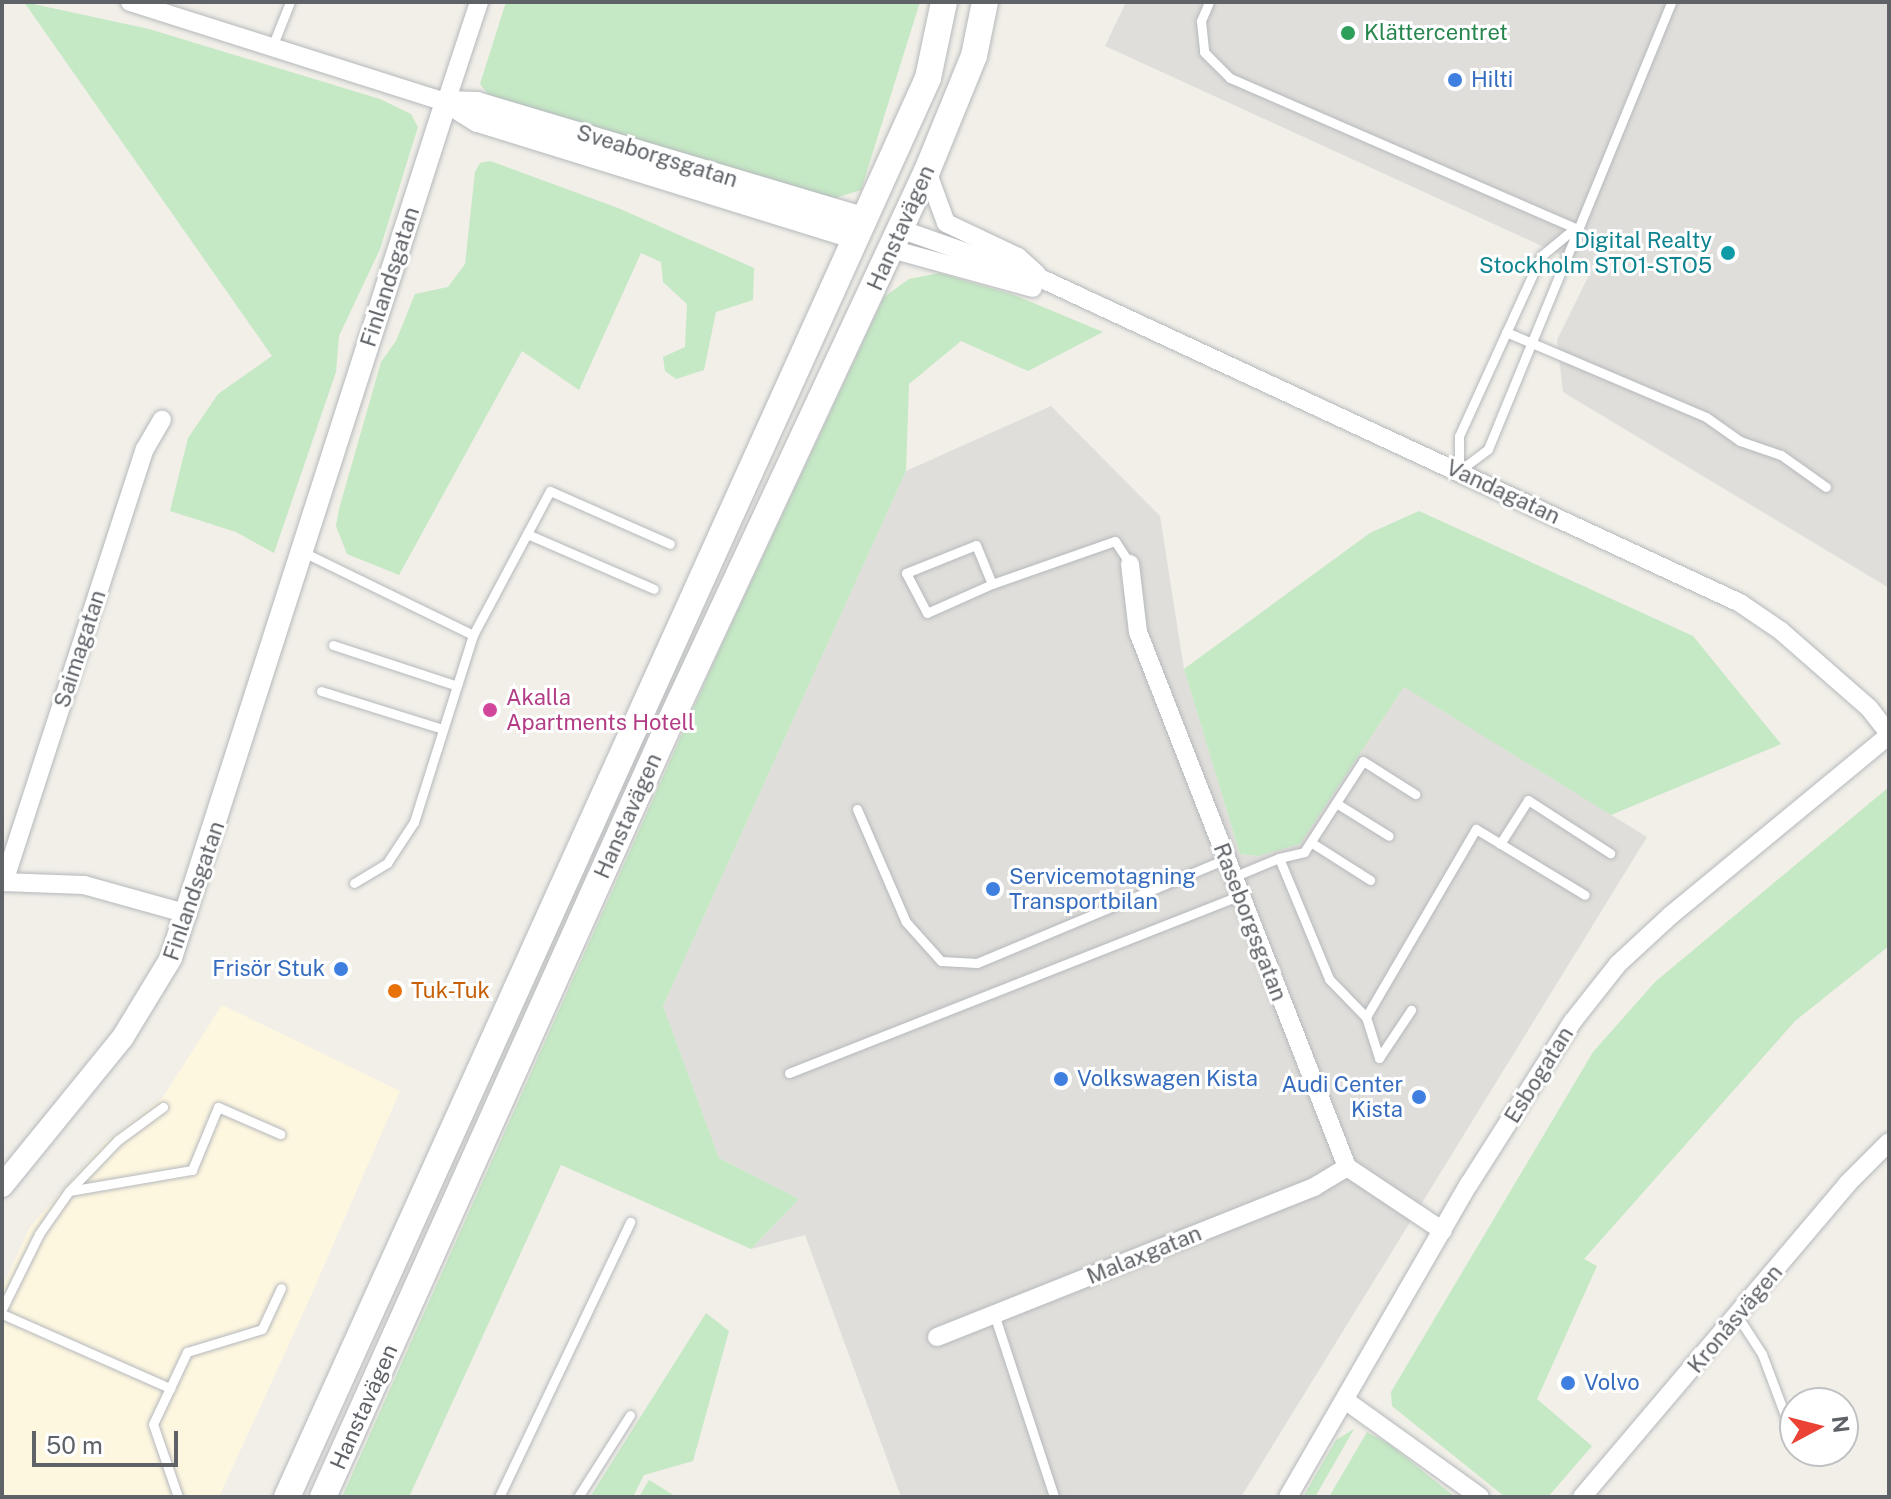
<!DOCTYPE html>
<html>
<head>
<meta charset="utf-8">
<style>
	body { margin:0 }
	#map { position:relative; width:1891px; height:1499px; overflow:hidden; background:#f1efe8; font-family:"Public Sans",sans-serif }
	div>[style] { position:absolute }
	.commercial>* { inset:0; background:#fef7e0 }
	.industrial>* { inset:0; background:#e0deda }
	.green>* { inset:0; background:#c5e8c5 }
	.roads { filter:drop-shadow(0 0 2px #b5b8bc) drop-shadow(0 0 2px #b5b8bc) }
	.service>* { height:9px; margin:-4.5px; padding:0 4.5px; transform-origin:4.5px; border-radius:4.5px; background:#fff }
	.minor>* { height:18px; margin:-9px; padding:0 9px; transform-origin:9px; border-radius:9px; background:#fff }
	.tertiary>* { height:22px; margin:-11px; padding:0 11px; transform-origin:11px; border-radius:11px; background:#fff }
	.secondary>* { height:26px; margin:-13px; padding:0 13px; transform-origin:13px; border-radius:13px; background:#fff }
	.dots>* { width:22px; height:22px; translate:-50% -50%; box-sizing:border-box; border:4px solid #fff; border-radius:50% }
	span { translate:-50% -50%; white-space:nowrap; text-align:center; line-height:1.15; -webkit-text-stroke:6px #fff; paint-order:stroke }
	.leisure-label { font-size:22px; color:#27864d }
	.left { translate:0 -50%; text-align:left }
	.shop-label { font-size:22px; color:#366cbe }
	.right { translate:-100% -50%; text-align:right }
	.street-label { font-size:22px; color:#5f6368 }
	.culture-label { font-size:22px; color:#0d838f }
	.hotel-label { font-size:22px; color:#b23c85 }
	.food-label { font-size:22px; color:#c56008 }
	.frame { position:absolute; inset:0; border:4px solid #5f6368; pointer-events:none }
	.north { position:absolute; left:1779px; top:1387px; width:80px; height:80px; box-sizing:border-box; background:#fff; border:2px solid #bfc1c3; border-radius:50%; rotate:83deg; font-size:22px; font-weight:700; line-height:32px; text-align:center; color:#5f6368 }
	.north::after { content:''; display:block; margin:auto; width:28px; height:36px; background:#ea4335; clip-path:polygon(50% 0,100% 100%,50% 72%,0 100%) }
	.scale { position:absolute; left:32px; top:1431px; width:146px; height:36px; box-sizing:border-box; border:4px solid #5f6368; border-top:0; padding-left:10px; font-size:24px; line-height:28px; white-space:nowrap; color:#5f6368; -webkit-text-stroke:6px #fff; paint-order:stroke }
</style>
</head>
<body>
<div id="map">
	<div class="commercial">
		<i style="clip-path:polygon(222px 1005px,400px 1091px,309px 1300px,219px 1497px,2px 1497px,2px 1288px,30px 1227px,104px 1143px,163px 1097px)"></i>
	</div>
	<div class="industrial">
		<i style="clip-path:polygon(1126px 2px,1889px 2px,1889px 588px,1563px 392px,1557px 340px,1592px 269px,1105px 46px)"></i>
		<i style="clip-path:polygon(1051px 406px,1160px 516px,1184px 669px,1240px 854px,1258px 856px,1300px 844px,1404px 687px,1647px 837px,1241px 1497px,901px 1497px,805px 1235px,751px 1249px,799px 1199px,719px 1158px,663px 1006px,906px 471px)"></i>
	</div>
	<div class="green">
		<i style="clip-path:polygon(24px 2px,149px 29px,380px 99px,411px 114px,418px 127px,380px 249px,339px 336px,336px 372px,274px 553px,236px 532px,170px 511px,188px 438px,218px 394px,272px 356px)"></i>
		<i style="clip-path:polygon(506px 2px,920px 2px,861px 190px,835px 198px,761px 182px,492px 99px,480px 84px)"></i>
		<i style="clip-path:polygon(490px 161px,618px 208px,754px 268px,753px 300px,716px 312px,704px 370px,676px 379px,665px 371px,663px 357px,685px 347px,687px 304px,663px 282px,661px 262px,641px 253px,579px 390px,522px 351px,399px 575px,347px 554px,336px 526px,339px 509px,381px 362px,396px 341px,415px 294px,448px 287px,465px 264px,475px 172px,480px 163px)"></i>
		<i style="clip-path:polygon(939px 273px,1014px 295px,1103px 332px,1028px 371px,961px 341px,909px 384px,906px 471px,663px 1006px,719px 1158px,799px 1199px,751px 1249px,561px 1165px,409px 1497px,342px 1497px,719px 651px,884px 297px,909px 279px)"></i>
		<i style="clip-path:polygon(1419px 511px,1693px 636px,1781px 744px,1611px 815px,1404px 687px,1300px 844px,1258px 856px,1240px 854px,1184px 669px,1370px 533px)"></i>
		<i style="clip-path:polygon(1889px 787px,1889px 946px,1795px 1021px,1584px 1259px,1597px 1266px,1537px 1399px,1592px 1446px,1548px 1497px,1505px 1497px,1392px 1406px,1391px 1392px,1593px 1052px,1655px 982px)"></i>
		<i style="clip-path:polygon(706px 1313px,729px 1331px,693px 1461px,644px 1475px,633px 1497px,590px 1497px)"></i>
		<i style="clip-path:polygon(1354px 1429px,1315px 1497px,1303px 1497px,1336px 1440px)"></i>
		<i style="clip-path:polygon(1367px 1432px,1389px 1444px,1455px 1497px,1329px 1497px)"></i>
		<i style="clip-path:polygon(649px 1480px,675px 1496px,639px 1497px)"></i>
	</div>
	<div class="roads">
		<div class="service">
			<i style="left:1209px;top:2px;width:21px;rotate:113deg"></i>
			<i style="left:1201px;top:21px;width:31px;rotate:84deg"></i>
			<i style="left:1204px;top:52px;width:37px;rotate:45deg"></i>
			<i style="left:1230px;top:78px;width:376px;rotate:23.5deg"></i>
			<i style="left:272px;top:47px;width:48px;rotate:-68.2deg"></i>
			<i style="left:1506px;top:332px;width:217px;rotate:23deg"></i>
			<i style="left:1706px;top:417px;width:42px;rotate:35.2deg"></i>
			<i style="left:1740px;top:441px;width:43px;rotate:18.9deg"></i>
			<i style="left:1781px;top:455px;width:55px;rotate:35.4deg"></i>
			<i style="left:1459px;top:471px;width:36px;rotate:-37deg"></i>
			<i style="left:1488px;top:449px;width:483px;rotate:-67.7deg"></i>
			<i style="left:1459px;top:471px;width:35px;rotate:-90deg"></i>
			<i style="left:1459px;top:436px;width:198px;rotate:-65.5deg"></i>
			<i style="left:1541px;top:256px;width:44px;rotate:-39.5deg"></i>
			<i style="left:527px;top:534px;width:138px;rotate:23.4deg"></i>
			<i style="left:303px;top:552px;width:189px;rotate:26deg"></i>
			<i style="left:992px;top:584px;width:71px;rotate:156deg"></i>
			<i style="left:927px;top:613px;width:45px;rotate:-117.7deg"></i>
			<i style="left:906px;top:573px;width:75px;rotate:-21.8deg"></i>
			<i style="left:976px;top:545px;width:42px;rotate:67.7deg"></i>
			<i style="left:992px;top:584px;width:130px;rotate:-19.3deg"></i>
			<i style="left:1115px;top:541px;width:27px;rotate:57deg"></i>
			<i style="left:333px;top:645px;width:128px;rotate:18.2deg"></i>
			<i style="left:321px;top:691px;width:125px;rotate:17.3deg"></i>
			<i style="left:1336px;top:803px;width:62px;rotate:31.9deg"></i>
			<i style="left:857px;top:809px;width:123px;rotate:66.6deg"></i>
			<i style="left:906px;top:922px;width:52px;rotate:48.1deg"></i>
			<i style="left:941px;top:961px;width:36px;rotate:3deg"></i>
			<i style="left:977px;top:963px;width:270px;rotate:-22.7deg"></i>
			<i style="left:1312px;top:843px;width:69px;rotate:32.5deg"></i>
			<i style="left:1500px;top:844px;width:52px;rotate:-57.5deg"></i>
			<i style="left:1528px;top:800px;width:98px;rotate:32.9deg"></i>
			<i style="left:1279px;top:858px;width:26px;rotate:-13deg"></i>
			<i style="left:1304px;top:852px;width:108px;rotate:-57deg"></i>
			<i style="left:1363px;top:761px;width:62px;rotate:32.4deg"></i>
			<i style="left:1233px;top:877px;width:50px;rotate:-22.4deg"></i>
			<i style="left:1279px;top:858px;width:131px;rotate:67.5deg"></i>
			<i style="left:1329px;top:979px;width:53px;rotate:45.8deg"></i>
			<i style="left:1366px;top:1017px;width:218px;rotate:-59.7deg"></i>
			<i style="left:1476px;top:829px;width:127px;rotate:31.2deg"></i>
			<i style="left:354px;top:883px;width:39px;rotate:-31deg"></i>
			<i style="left:387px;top:863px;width:49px;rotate:-56.6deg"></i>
			<i style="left:414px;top:822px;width:196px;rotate:-72.5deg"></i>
			<i style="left:473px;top:635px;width:163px;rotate:-61.9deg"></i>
			<i style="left:550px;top:491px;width:131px;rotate:23.8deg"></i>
			<i style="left:1366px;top:1017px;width:43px;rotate:72.4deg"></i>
			<i style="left:1379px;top:1058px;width:58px;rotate:-56.3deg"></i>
			<i style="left:789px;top:1073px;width:484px;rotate:-21.5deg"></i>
			<i style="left:70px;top:1190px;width:69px;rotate:-46.2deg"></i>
			<i style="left:118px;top:1140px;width:56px;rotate:-36.3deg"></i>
			<i style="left:2px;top:1309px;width:84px;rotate:-63.7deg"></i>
			<i style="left:39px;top:1234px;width:52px;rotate:-55.1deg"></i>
			<i style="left:69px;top:1191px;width:125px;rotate:-9.7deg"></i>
			<i style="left:192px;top:1170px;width:68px;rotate:-67.6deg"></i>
			<i style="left:218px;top:1107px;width:68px;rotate:23.5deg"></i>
			<i style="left:2px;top:1314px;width:184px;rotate:23.8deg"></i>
			<i style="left:994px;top:1314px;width:193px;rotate:71.8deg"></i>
			<i style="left:1738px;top:1317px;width:44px;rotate:57deg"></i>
			<i style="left:1762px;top:1354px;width:94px;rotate:69.4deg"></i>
			<i style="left:178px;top:1497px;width:77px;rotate:-108.9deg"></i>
			<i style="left:153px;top:1424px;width:80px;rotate:-64.7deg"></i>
			<i style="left:187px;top:1352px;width:78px;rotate:-17deg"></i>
			<i style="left:262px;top:1329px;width:45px;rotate:-65.1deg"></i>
			<i style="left:499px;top:1497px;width:305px;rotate:-64.5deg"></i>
			<i style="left:578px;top:1497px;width:97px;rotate:-57.6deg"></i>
		</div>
		<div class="minor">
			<i style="left:130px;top:2px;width:331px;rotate:17.6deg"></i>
			<i style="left:446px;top:102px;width:105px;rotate:-71.7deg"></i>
			<i style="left:927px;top:171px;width:55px;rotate:69.9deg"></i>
			<i style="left:946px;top:223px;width:80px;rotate:25.3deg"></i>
			<i style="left:1018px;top:257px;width:25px;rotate:42deg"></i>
			<i style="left:900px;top:229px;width:151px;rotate:19.4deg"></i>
			<i style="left:1042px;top:279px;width:770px;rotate:24.9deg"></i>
			<i style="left:1740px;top:603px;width:50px;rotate:34.3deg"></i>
			<i style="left:1781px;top:631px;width:117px;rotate:41.2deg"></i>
			<i style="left:1869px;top:708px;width:33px;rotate:52deg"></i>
			<i style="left:891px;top:249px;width:147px;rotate:15.4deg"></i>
			<i style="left:1130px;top:564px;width:68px;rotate:83.3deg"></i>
			<i style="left:1138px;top:632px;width:574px;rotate:68.66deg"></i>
			<i style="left:1347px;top:1167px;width:115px;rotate:33.7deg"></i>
			<i style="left:2px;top:882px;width:82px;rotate:2.1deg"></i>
			<i style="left:84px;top:885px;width:108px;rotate:15.6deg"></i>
			<i style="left:4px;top:882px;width:455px;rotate:-72deg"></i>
			<i style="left:145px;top:449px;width:34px;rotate:-60deg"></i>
			<i style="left:937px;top:1337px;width:406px;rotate:-21.7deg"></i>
			<i style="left:1314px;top:1187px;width:39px;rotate:-31deg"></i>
			<i style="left:1345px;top:1400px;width:166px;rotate:35.7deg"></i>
			<i style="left:1288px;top:1497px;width:362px;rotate:-60deg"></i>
			<i style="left:1469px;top:1184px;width:193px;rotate:-57.5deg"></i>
			<i style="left:1573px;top:1021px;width:73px;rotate:-51.7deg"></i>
			<i style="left:1618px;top:964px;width:72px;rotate:-42.8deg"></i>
			<i style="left:1671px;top:915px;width:283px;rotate:-39.5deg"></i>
			<i style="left:1582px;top:1497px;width:410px;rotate:-49.7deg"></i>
			<i style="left:1847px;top:1184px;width:59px;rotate:-45deg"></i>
		</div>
		<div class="tertiary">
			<i style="left:446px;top:102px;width:31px;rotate:2deg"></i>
			<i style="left:477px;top:103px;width:406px;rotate:16.6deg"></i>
			<i style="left:447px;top:102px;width:36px;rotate:32deg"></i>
			<i style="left:478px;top:121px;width:397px;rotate:17.2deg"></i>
			<i style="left:2px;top:1186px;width:192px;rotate:-50.9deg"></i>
			<i style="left:123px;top:1037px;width:92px;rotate:-58.7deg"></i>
			<i style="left:171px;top:958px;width:899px;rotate:-72.19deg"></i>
		</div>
		<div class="secondary">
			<i style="left:287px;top:1497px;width:1557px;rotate:-65.69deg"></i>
			<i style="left:928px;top:78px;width:78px;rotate:-78.1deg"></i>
			<i style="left:323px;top:1497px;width:837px;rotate:-65.88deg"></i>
			<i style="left:665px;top:733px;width:620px;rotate:-65.01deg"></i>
			<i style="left:927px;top:171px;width:124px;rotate:-67.8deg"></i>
			<i style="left:974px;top:56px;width:55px;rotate:-78.5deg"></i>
		</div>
	</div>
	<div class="dots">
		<i style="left:1348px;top:33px;background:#2e9e5b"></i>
		<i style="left:1455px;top:80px;background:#3f7fe0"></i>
		<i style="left:1728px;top:253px;background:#0f9aa8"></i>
		<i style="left:490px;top:710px;background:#d1479c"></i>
		<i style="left:993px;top:889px;background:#3f7fe0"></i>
		<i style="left:341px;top:969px;background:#3f7fe0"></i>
		<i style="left:395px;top:991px;background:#e8710a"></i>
		<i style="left:1061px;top:1079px;background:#3f7fe0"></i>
		<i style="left:1419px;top:1097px;background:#3f7fe0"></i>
		<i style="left:1568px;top:1383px;background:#3f7fe0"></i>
	</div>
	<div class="leisure-label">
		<span class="left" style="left:1364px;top:33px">Klättercentret</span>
	</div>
	<div class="shop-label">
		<span class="left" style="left:1471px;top:80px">Hilti</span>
		<span class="left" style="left:1009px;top:889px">Servicemotagning<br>Transportbilan</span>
		<span class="right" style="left:325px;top:969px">Frisör Stuk</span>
		<span class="left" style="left:1077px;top:1079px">Volkswagen Kista</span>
		<span class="right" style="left:1403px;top:1097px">Audi Center<br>Kista</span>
		<span class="left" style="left:1584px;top:1383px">Volvo</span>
	</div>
	<div class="street-label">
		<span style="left:657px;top:156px;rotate:17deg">Sveaborgsgatan</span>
		<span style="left:901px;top:228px;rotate:-66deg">Hanstavägen</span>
		<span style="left:390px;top:277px;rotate:-72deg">Finlandsgatan</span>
		<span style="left:1503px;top:492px;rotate:25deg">Vandagatan</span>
		<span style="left:80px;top:649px;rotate:-72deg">Saimagatan</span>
		<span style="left:628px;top:816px;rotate:-66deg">Hanstavägen</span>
		<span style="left:194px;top:891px;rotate:-71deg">Finlandsgatan</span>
		<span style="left:1250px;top:922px;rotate:69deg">Raseborgsgatan</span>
		<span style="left:1539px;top:1075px;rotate:-58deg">Esbogatan</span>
		<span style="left:1144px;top:1255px;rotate:-22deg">Malaxgatan</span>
		<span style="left:1735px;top:1319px;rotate:-50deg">Kronåsvägen</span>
		<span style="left:364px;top:1407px;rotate:-66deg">Hanstavägen</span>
	</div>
	<div class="culture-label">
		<span class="right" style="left:1712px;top:253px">Digital Realty<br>Stockholm STO1-STO5</span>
	</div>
	<div class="hotel-label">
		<span class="left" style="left:506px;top:710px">Akalla<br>Apartments Hotell</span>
	</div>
	<div class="food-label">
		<span class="left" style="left:411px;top:991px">Tuk-Tuk</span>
	</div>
	<div class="frame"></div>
	<div class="north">N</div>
	<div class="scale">50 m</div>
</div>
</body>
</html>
